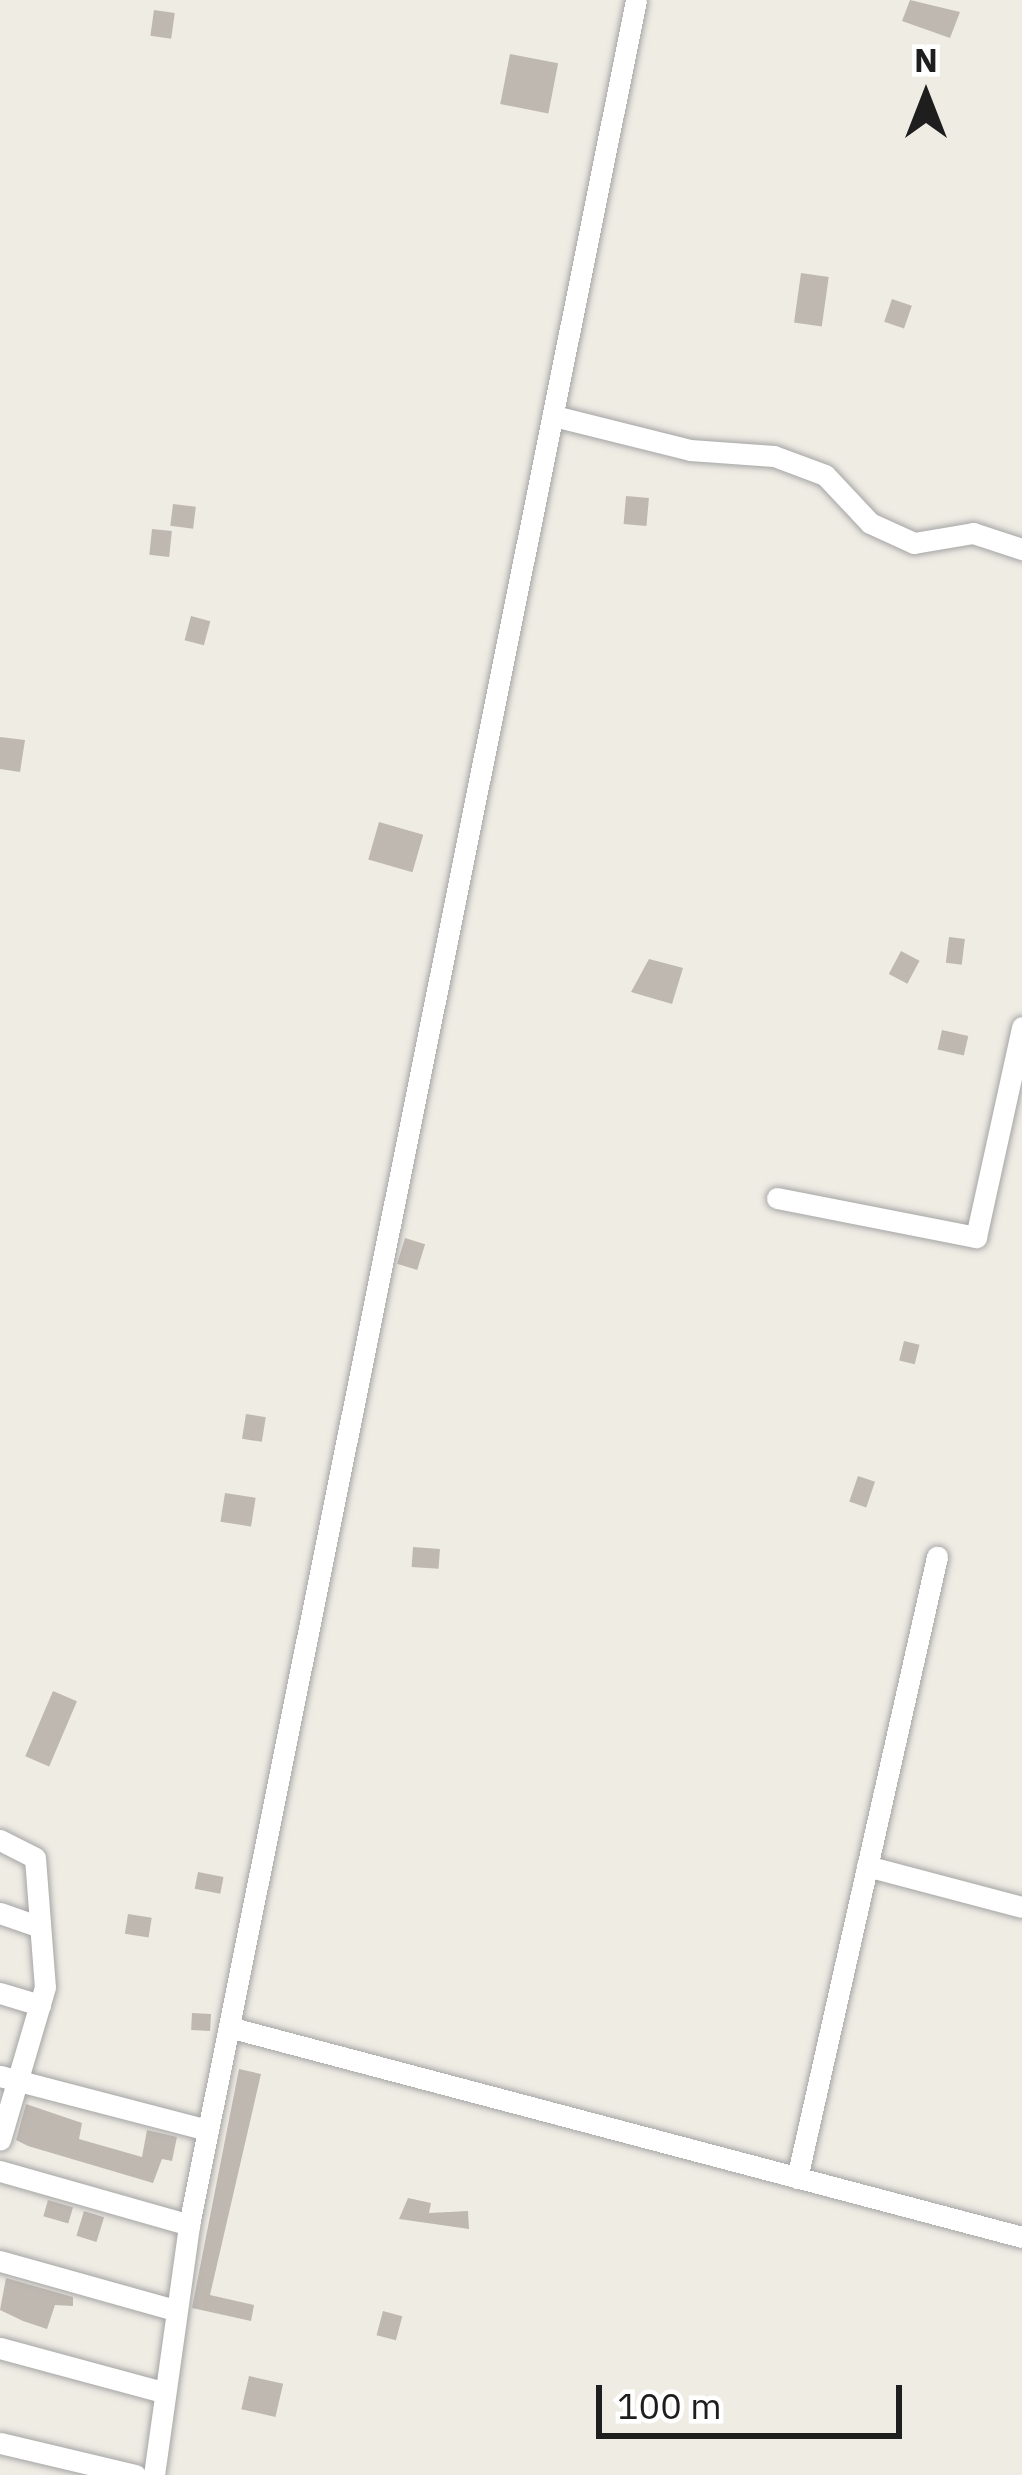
<!DOCTYPE html>
<html>
<head>
<meta charset="utf-8">
<style>
	body { margin:0 }
	#map { position:relative; width:1022px; height:2475px; overflow:hidden; background:#efece4; font-family:"IBM Plex Sans",sans-serif }
	div>[style] { position:absolute }
	.building>* { inset:0; background:#bfb8b1; transform-origin:0 0 }
	.roads { filter:drop-shadow(0 0 3px #a5a5a5) drop-shadow(0 0 3px #a5a5a5) }
	.minor>* { height:21px; margin:-10.5px; padding:0 10.5px; transform-origin:10.5px; border-radius:10.5px; background:#fff }
	span { translate:-50% -50%; white-space:nowrap; text-align:center; line-height:1.15; -webkit-text-stroke:9px #fff; paint-order:stroke }
	.north { position:absolute; left:866px; top:36px; width:120px; height:120px; -webkit-text-stroke:9px #fff; paint-order:stroke; rotate:0deg; font-size:33px; font-weight:700; line-height:48px; text-align:center; color:#1e1e1e }
	.north::after { content:''; display:block; margin:auto; width:42px; height:54px; background:#1e1e1e; clip-path:polygon(50% 0,100% 100%,50% 72%,0 100%) }
	.scale { position:absolute; left:596px; top:2385px; width:306px; height:54px; box-sizing:border-box; border:6px solid #1e1e1e; border-top:0; padding-left:15px; font-size:36px; line-height:42px; white-space:nowrap; color:#1e1e1e; -webkit-text-stroke:9px #fff; paint-order:stroke }
</style>
</head>
<body>
<div id="map">
	<div class="building">
		<i style="clip-path:polygon(910px 0,960px 12px,950px 38px,902px 21px)"></i>
		<i style="left:154px;top:10px;width:21px;height:26px;rotate:8deg"></i>
		<i style="left:510px;top:54px;width:49px;height:51px;rotate:11deg"></i>
		<i style="left:801px;top:273px;width:28px;height:50px;rotate:8deg"></i>
		<i style="left:892px;top:299px;width:21px;height:24px;rotate:19deg"></i>
		<i style="left:626px;top:496px;width:23px;height:28px;rotate:5deg"></i>
		<i style="left:173px;top:504px;width:23px;height:22px;rotate:7deg"></i>
		<i style="left:152px;top:529px;width:20px;height:26px;rotate:6deg"></i>
		<i style="left:191px;top:616px;width:20px;height:25px;rotate:15deg"></i>
		<i style="clip-path:polygon(0 737px,25px 740px,20px 772px,0 769px)"></i>
		<i style="left:379px;top:822px;width:46px;height:39px;rotate:16deg"></i>
		<i style="left:949px;top:937px;width:16px;height:26px;rotate:7deg"></i>
		<i style="left:901px;top:951px;width:21px;height:26px;rotate:28deg"></i>
		<i style="clip-path:polygon(649px 959px,683px 968px,672px 1004px,631px 992px)"></i>
		<i style="left:942px;top:1030px;width:27px;height:20px;rotate:13deg"></i>
		<i style="left:405px;top:1238px;width:21px;height:27px;rotate:17deg"></i>
		<i style="left:904px;top:1341px;width:16px;height:20px;rotate:14deg"></i>
		<i style="left:246px;top:1414px;width:20px;height:25px;rotate:9deg"></i>
		<i style="left:858px;top:1476px;width:18px;height:27px;rotate:19deg"></i>
		<i style="left:225px;top:1493px;width:31px;height:29px;rotate:9deg"></i>
		<i style="left:413px;top:1547px;width:27px;height:20px;rotate:4deg"></i>
		<i style="left:53px;top:1691px;width:26px;height:71px;rotate:23deg"></i>
		<i style="left:198px;top:1872px;width:26px;height:17px;rotate:11deg"></i>
		<i style="left:128px;top:1914px;width:24px;height:20px;rotate:9deg"></i>
		<i style="left:192px;top:2013px;width:19px;height:17px;rotate:3deg"></i>
		<i style="clip-path:polygon(239px 2069px,261px 2074px,210px 2295px,254px 2305px,251px 2321px,192px 2308px)"></i>
		<i style="clip-path:polygon(26px 2104px,82px 2123px,79px 2139px,142px 2157px,147px 2130px,177px 2137px,172px 2161px,162px 2159px,153px 2183px,28px 2146px,16px 2140px)"></i>
		<i style="clip-path:polygon(408px 2198px,431px 2203px,429px 2213px,468px 2211px,469px 2229px,399px 2219px)"></i>
		<i style="left:48px;top:2200px;width:26px;height:17px;rotate:16deg"></i>
		<i style="left:84px;top:2211px;width:21px;height:26px;rotate:17deg"></i>
		<i style="clip-path:polygon(6px 2278px,73px 2297px,73px 2306px,55px 2305px,47px 2329px,23px 2321px,0 2310px)"></i>
		<i style="left:383px;top:2311px;width:20px;height:25px;rotate:15deg"></i>
		<i style="left:249px;top:2376px;width:35px;height:34px;rotate:13deg"></i>
	</div>
	<div class="roads">
		<div class="minor">
			<i style="left:554px;top:416px;width:140px;rotate:14deg"></i>
			<i style="left:690px;top:450px;width:84px;rotate:4.1deg"></i>
			<i style="left:774px;top:456px;width:54px;rotate:20.4deg"></i>
			<i style="left:825px;top:475px;width:66px;rotate:46.8deg"></i>
			<i style="left:870px;top:523px;width:48px;rotate:24.4deg"></i>
			<i style="left:914px;top:543px;width:60px;rotate:-9.6deg"></i>
			<i style="left:973px;top:533px;width:52px;rotate:18.1deg"></i>
			<i style="left:777px;top:1198px;width:203px;rotate:11.1deg"></i>
			<i style="left:976px;top:1237px;width:215px;rotate:-77.6deg"></i>
			<i style="left:0;top:1840px;width:39px;rotate:27deg"></i>
			<i style="left:35px;top:1858px;width:129px;rotate:85.6deg"></i>
			<i style="left:45px;top:1987px;width:159px;rotate:106.4deg"></i>
			<i style="left:867px;top:1866px;width:160px;rotate:14.8deg"></i>
			<i style="left:0;top:1913px;width:42px;rotate:19.3deg"></i>
			<i style="left:0;top:1993px;width:42px;rotate:16.7deg"></i>
			<i style="left:236px;top:2029px;width:813px;rotate:14.82deg"></i>
			<i style="left:0;top:2076px;width:215px;rotate:14.6deg"></i>
			<i style="left:0;top:2171px;width:197px;rotate:15.9deg"></i>
			<i style="left:797px;top:2178px;width:637px;rotate:-77.3deg"></i>
			<i style="left:0;top:2261px;width:181px;rotate:15.7deg"></i>
			<i style="left:0;top:2348px;width:169px;rotate:15.1deg"></i>
			<i style="left:0;top:2443px;width:139px;rotate:13.3deg"></i>
			<i style="left:154px;top:2475px;width:252px;rotate:-82deg"></i>
			<i style="left:189px;top:2225px;width:2269px;rotate:-78.64deg"></i>
		</div>
	</div>
	<div class="north">N</div>
	<div class="scale">100 m</div>
</div>
</body>
</html>
